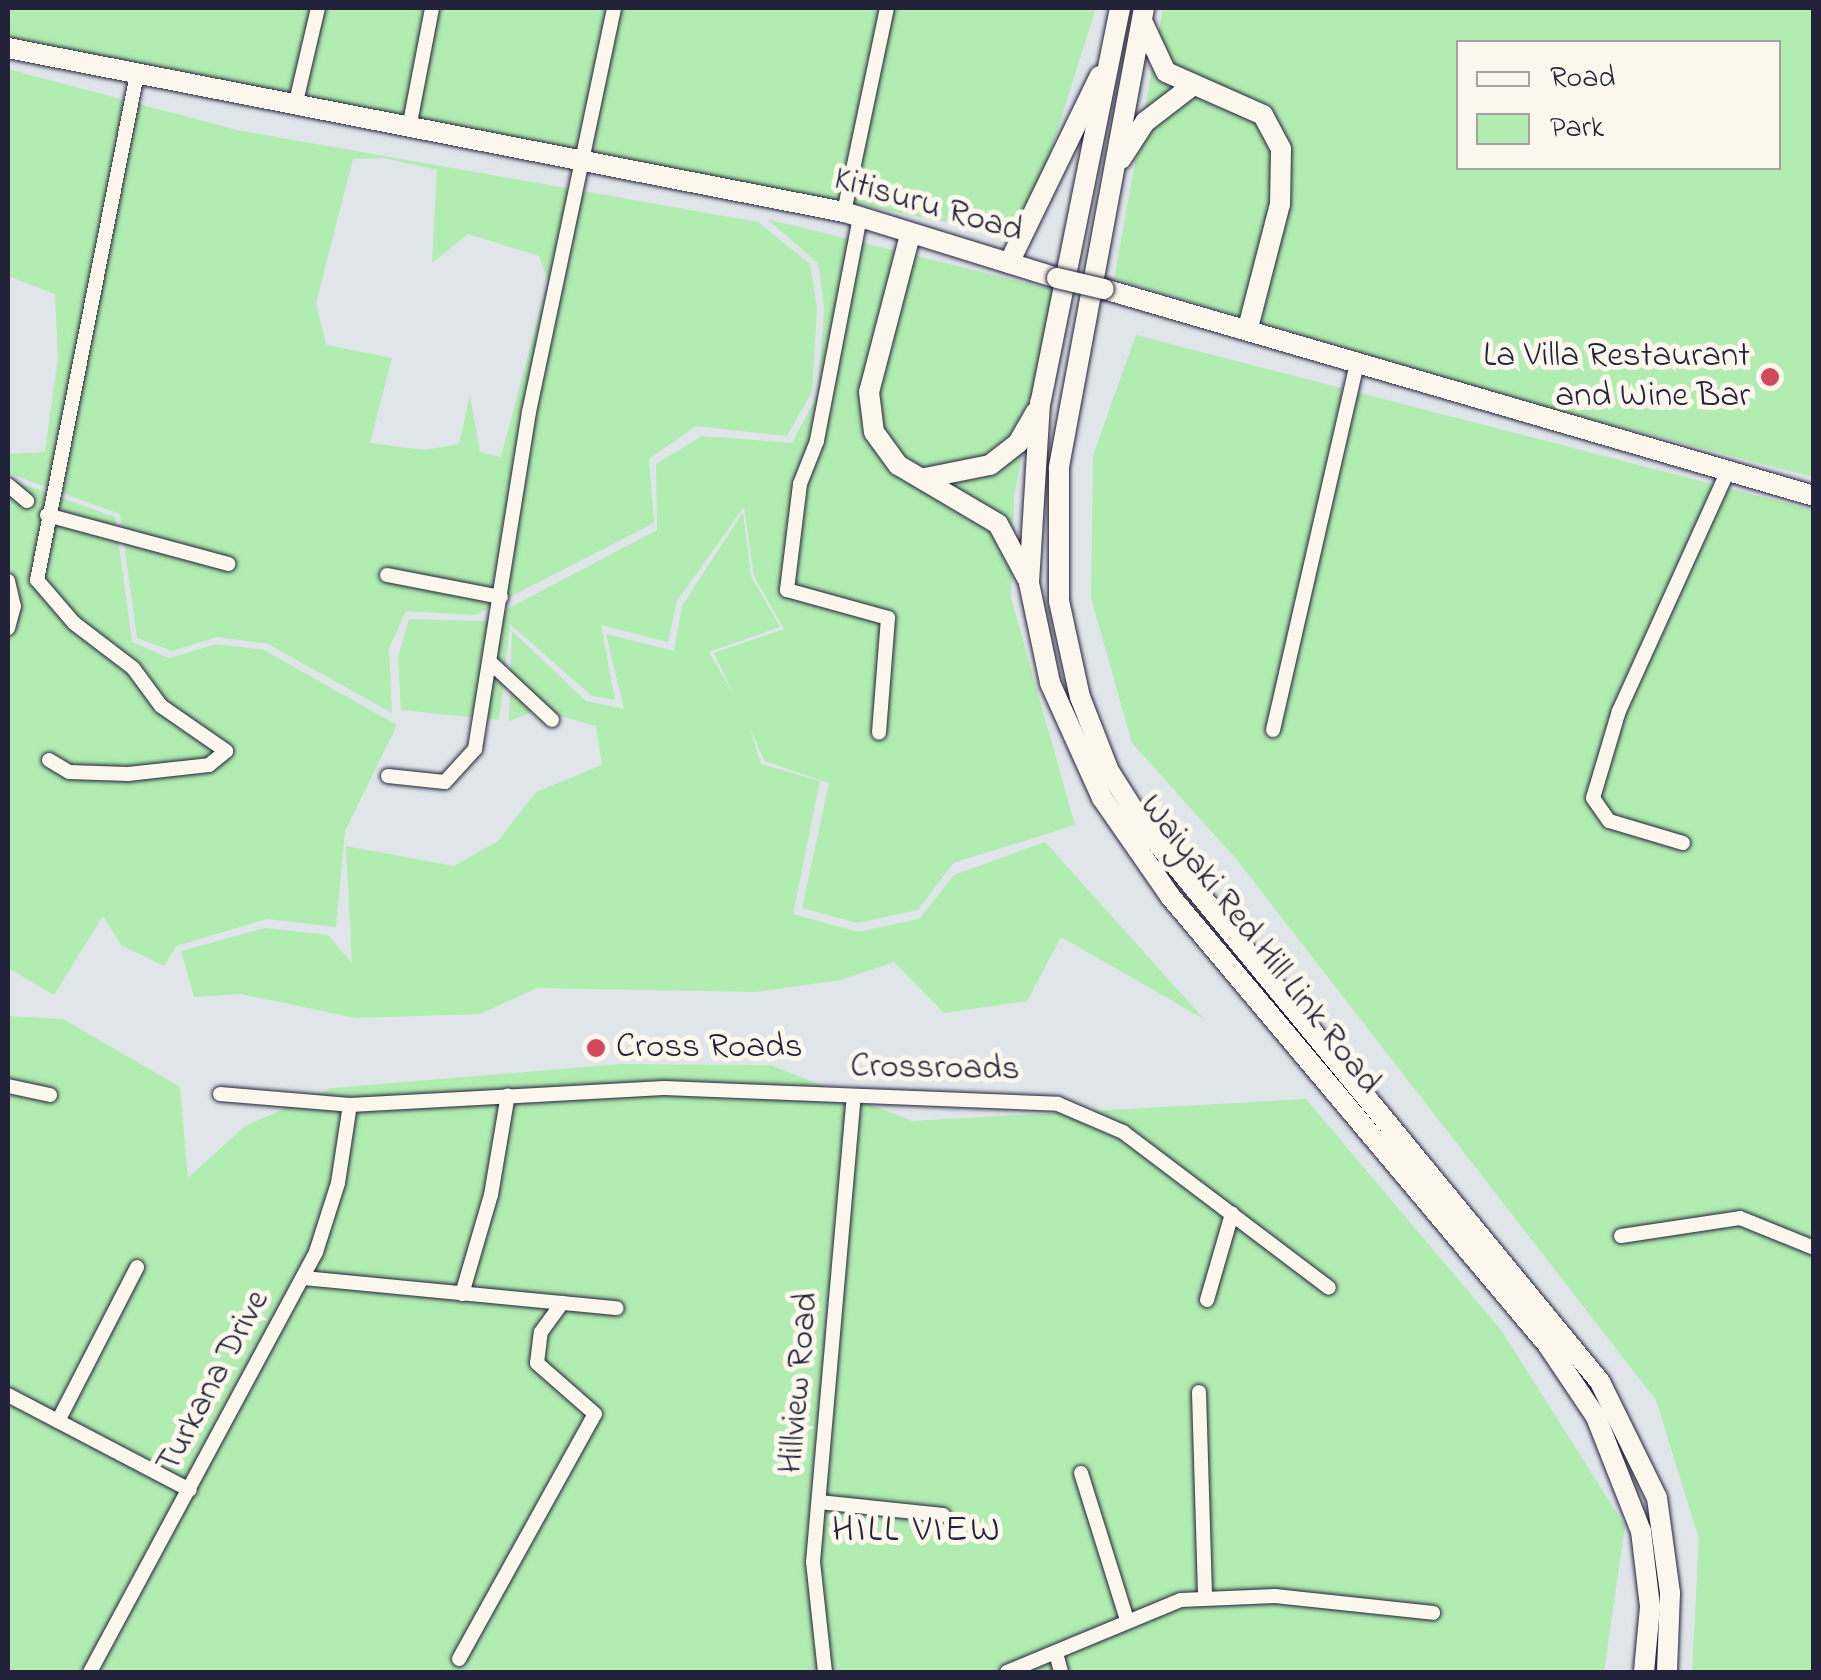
<!DOCTYPE html>
<html>
<head>
<meta charset="utf-8">
<style>
	body { margin:0 }
	#map { position:relative; width:1821px; height:1680px; overflow:hidden; background:#e0e5ea; font-family:"Indie Flower",sans-serif }
	div>[style] { position:absolute }
	.green>* { inset:0; background:#b1ecb1 }
	.roads { filter:drop-shadow(0 0 2px #22223b) drop-shadow(0 0 2px #22223b) }
	.street>* { height:14px; margin:-7px; padding:0 7px; transform-origin:7px; border-radius:7px; background:#fbf7ec }
	.secondary>* { height:20px; margin:-10px; padding:0 10px; transform-origin:10px; border-radius:10px; background:#fbf7ec }
	.bridges { filter:drop-shadow(0 0 2px #22223b) drop-shadow(0 0 2px #22223b) }
	.secondary-bridge>* { height:20px; margin:-10px; padding:0 10px; transform-origin:10px; border-radius:10px; background:#fbf7ec }
	.dots>* { width:28px; height:28px; translate:-50% -50%; box-sizing:border-box; border:5px solid #fbf7ec; border-radius:50% }
	span { translate:-50% -50%; white-space:nowrap; text-align:center; line-height:1.15; -webkit-text-stroke:10px #fbf7ec; paint-order:stroke }
	.street-label { font-size:35px; color:#22223b }
	.poi-label { font-size:35px; color:#22223b }
	.right { translate:-100% -50%; text-align:right }
	.left { translate:0 -50%; text-align:left }
	.neighbourhood-label { font-size:38px; color:#22223b; letter-spacing:2.5px }
	.frame { position:absolute; inset:0; border:10px solid #22223b; pointer-events:none }
	.legend { position:absolute; left:1456px; top:40px; width:325px; height:130px; box-sizing:border-box; background:#fbf7ec; border:2px solid #a4a2a5; margin:0; padding:12px 18px; list-style:none; font-size:30px; color:#22223b }
	.legend li { display:flex; align-items:center; gap:20px; height:50px }
	.legend b { width:50px; border:2px solid #a4a2a5 }
</style>
</head>
<body>
<div id="map">
	<div class="green">
		<i style="clip-path:polygon(8px 8px,1096px 8px,1048px 160px,1033px 239px,8px 39px)"></i>
		<i style="clip-path:polygon(evenodd,1163px 8px,1813px 8px,1813px 477px,1558px 411px,1114px 279px,1163px 8px,1458px 42px,1778px 42px,1778px 168px,1458px 168px,1458px 42px)"></i>
		<i style="clip-path:polygon(evenodd,8px 69px,237px 130px,758px 222px,810px 264px,817px 308px,812px 392px,787px 436px,696px 426px,649px 459px,654px 523px,475px 615px,406px 611px,389px 648px,392px 713px,268px 644px,217px 637px,172px 651px,137px 638px,120px 514px,8px 473px,8px 454px,45px 452px,58px 357px,55px 294px,8px 276px,8px 69px,384px 158px,437px 170px,432px 263px,468px 234px,539px 256px,548px 281px,501px 457px,480px 452px,470px 395px,459px 444px,424px 450px,370px 443px,392px 358px,326px 345px,316px 303px,353px 159px,384px 158px)"></i>
		<i style="clip-path:polygon(767px 219px,1054px 290px,1014px 497px,1011px 598px,1075px 825px,953px 863px,918px 910px,857px 923px,802px 908px,829px 783px,765px 761px,714px 653px,784px 629px,754px 576px,744px 507px,677px 601px,668px 642px,601px 625px,615px 700px,592px 696px,510px 624px,499px 720px,401px 710px,398px 657px,409px 619px,484px 621px,657px 530px,656px 464px,702px 436px,792px 443px,818px 394px,824px 307px,818px 263px)"></i>
		<i style="clip-path:polygon(1136px 335px,1813px 510px,1813px 1672px,1692px 1672px,1699px 1539px,1656px 1400px,1237px 860px,1132px 743px,1091px 598px,1093px 455px)"></i>
		<i style="clip-path:polygon(8px 479px,115px 517px,132px 642px,169px 658px,217px 644px,264px 650px,397px 725px,345px 831px,336px 927px,267px 919px,176px 946px,164px 966px,121px 945px,103px 916px,54px 995px,8px 968px)"></i>
		<i style="clip-path:polygon(743px 512px,751px 576px,780px 627px,709px 652px,746px 716px,761px 764px,820px 781px,793px 914px,858px 932px,919px 919px,954px 875px,1045px 842px,1204px 1019px,1061px 937px,1027px 1001px,944px 1013px,894px 962px,841px 980px,755px 992px,537px 988px,480px 1014px,356px 1018px,241px 994px,194px 997px,181px 951px,265px 928px,328px 935px,352px 963px,346px 846px,454px 866px,498px 841px,536px 792px,602px 765px,596px 726px,538px 710px,509px 721px,512px 631px,586px 701px,624px 709px,606px 634px,674px 651px,682px 606px)"></i>
		<i style="clip-path:polygon(8px 1016px,63px 1019px,180px 1087px,188px 1178px,245px 1126px,332px 1088px,621px 1064px,770px 1065px,912px 1121px,1306px 1099px,1501px 1330px,1625px 1526px,1604px 1672px,8px 1672px)"></i>
	</div>
	<div class="roads">
		<div class="street">
			<i style="left:295px;top:106px;width:101px;rotate:-76.8deg"></i>
			<i style="left:409px;top:128px;width:122px;rotate:-79.1deg"></i>
			<i style="left:844px;top:212px;width:208px;rotate:-78.1deg"></i>
			<i style="left:860px;top:217px;width:228px;rotate:100.9deg"></i>
			<i style="left:817px;top:441px;width:46px;rotate:111.6deg"></i>
			<i style="left:800px;top:484px;width:107px;rotate:97deg"></i>
			<i style="left:787px;top:590px;width:105px;rotate:15.5deg"></i>
			<i style="left:888px;top:618px;width:115px;rotate:94.5deg"></i>
			<i style="left:8px;top:485px;width:25px;rotate:40deg"></i>
			<i style="left:47px;top:515px;width:188px;rotate:15.1deg"></i>
			<i style="left:387px;top:575px;width:116px;rotate:10.9deg"></i>
			<i style="left:8px;top:581px;width:26px;rotate:77deg"></i>
			<i style="left:14px;top:606px;width:23px;rotate:105deg"></i>
			<i style="left:492px;top:664px;width:82px;rotate:43deg"></i>
			<i style="left:1273px;top:730px;width:372px;rotate:-77.1deg"></i>
			<i style="left:49px;top:760px;width:23px;rotate:31deg"></i>
			<i style="left:69px;top:772px;width:59px;rotate:1.9deg"></i>
			<i style="left:128px;top:774px;width:81px;rotate:-6.3deg"></i>
			<i style="left:209px;top:765px;width:22px;rotate:-39deg"></i>
			<i style="left:226px;top:751px;width:79px;rotate:-145.3deg"></i>
			<i style="left:161px;top:706px;width:47px;rotate:-126.4deg"></i>
			<i style="left:133px;top:668px;width:74px;rotate:-142.7deg"></i>
			<i style="left:74px;top:623px;width:57px;rotate:-130.7deg"></i>
			<i style="left:37px;top:580px;width:516px;rotate:-78.82deg"></i>
			<i style="left:388px;top:776px;width:57px;rotate:6deg"></i>
			<i style="left:445px;top:782px;width:45px;rotate:-47.7deg"></i>
			<i style="left:475px;top:749px;width:341px;rotate:-80.9deg"></i>
			<i style="left:529px;top:412px;width:413px;rotate:-78.1deg"></i>
			<i style="left:1683px;top:843px;width:77px;rotate:-163.4deg"></i>
			<i style="left:1609px;top:821px;width:28px;rotate:-125deg"></i>
			<i style="left:1593px;top:798px;width:91px;rotate:-73.4deg"></i>
			<i style="left:1619px;top:711px;width:261px;rotate:-65.6deg"></i>
			<i style="left:8px;top:1086px;width:43px;rotate:12.1deg"></i>
			<i style="left:220px;top:1094px;width:130px;rotate:4.8deg"></i>
			<i style="left:350px;top:1105px;width:314px;rotate:-3.1deg"></i>
			<i style="left:664px;top:1088px;width:394px;rotate:2.3deg"></i>
			<i style="left:1058px;top:1104px;width:71px;rotate:23.3deg"></i>
			<i style="left:1123px;top:1132px;width:258px;rotate:37.1deg"></i>
			<i style="left:1621px;top:1236px;width:120px;rotate:-8.6deg"></i>
			<i style="left:1740px;top:1218px;width:80px;rotate:22.1deg"></i>
			<i style="left:303px;top:1278px;width:315px;rotate:5.5deg"></i>
			<i style="left:462px;top:1294px;width:103px;rotate:-73.7deg"></i>
			<i style="left:491px;top:1195px;width:101px;rotate:-80.4deg"></i>
			<i style="left:1207px;top:1300px;width:90px;rotate:-73.8deg"></i>
			<i style="left:1199px;top:1392px;width:205px;rotate:88.3deg"></i>
			<i style="left:8px;top:1395px;width:205px;rotate:27.6deg"></i>
			<i style="left:58px;top:1421px;width:173px;rotate:-62.8deg"></i>
			<i style="left:1081px;top:1473px;width:151px;rotate:72.6deg"></i>
			<i style="left:819px;top:1502px;width:125px;rotate:6deg"></i>
			<i style="left:1056px;top:1653px;width:20px;rotate:75deg"></i>
			<i style="left:459px;top:1659px;width:280px;rotate:-61deg"></i>
			<i style="left:595px;top:1414px;width:77px;rotate:-138.7deg"></i>
			<i style="left:537px;top:1363px;width:31px;rotate:-83deg"></i>
			<i style="left:541px;top:1332px;width:36px;rotate:-54deg"></i>
			<i style="left:90px;top:1672px;width:477px;rotate:-61.7deg"></i>
			<i style="left:316px;top:1252px;width:72px;rotate:-72.3deg"></i>
			<i style="left:338px;top:1183px;width:79px;rotate:-81.3deg"></i>
			<i style="left:825px;top:1672px;width:111px;rotate:-96.2deg"></i>
			<i style="left:813px;top:1562px;width:466px;rotate:-85deg"></i>
			<i style="left:1007px;top:1672px;width:188px;rotate:-22.5deg"></i>
			<i style="left:1181px;top:1600px;width:94px;rotate:-2.4deg"></i>
			<i style="left:1275px;top:1596px;width:159px;rotate:6.1deg"></i>
		</div>
		<div class="secondary">
			<i style="left:1120px;top:8px;width:403px;rotate:101.4deg"></i>
			<i style="left:1040px;top:403px;width:180px;rotate:93.5deg"></i>
			<i style="left:1029px;top:583px;width:102px;rotate:78.1deg"></i>
			<i style="left:1050px;top:683px;width:126px;rotate:65.7deg"></i>
			<i style="left:1102px;top:798px;width:119px;rotate:55.2deg"></i>
			<i style="left:1170px;top:896px;width:586px;rotate:49.92deg"></i>
			<i style="left:1547px;top:1344px;width:88px;rotate:56.1deg"></i>
			<i style="left:1596px;top:1417px;width:123px;rotate:68.5deg"></i>
			<i style="left:1641px;top:1531px;width:77px;rotate:83.2deg"></i>
			<i style="left:1650px;top:1607px;width:65px;rotate:95.3deg"></i>
			<i style="left:1144px;top:8px;width:468px;rotate:100.5deg"></i>
			<i style="left:1059px;top:468px;width:133px;rotate:90deg"></i>
			<i style="left:1059px;top:601px;width:98px;rotate:77.7deg"></i>
			<i style="left:1080px;top:697px;width:79px;rotate:68.6deg"></i>
			<i style="left:1109px;top:771px;width:67px;rotate:57.7deg"></i>
			<i style="left:1145px;top:828px;width:717px;rotate:50.6deg"></i>
			<i style="left:1600px;top:1382px;width:129px;rotate:63.8deg"></i>
			<i style="left:1657px;top:1498px;width:96px;rotate:82.2deg"></i>
			<i style="left:1670px;top:1593px;width:79px;rotate:92.2deg"></i>
			<i style="left:1143px;top:23px;width:54px;rotate:64.9deg"></i>
			<i style="left:1166px;top:72px;width:106px;rotate:23.9deg"></i>
			<i style="left:1263px;top:115px;width:38px;rotate:62deg"></i>
			<i style="left:1281px;top:149px;width:55px;rotate:91deg"></i>
			<i style="left:1280px;top:204px;width:128px;rotate:104.5deg"></i>
			<i style="left:8px;top:48px;width:852px;rotate:11.1deg"></i>
			<i style="left:844px;top:212px;width:223px;rotate:17.2deg"></i>
			<i style="left:1121px;top:159px;width:44px;rotate:-57deg"></i>
			<i style="left:1145px;top:122px;width:59px;rotate:-37.5deg"></i>
			<i style="left:910px;top:235px;width:162px;rotate:104.6deg"></i>
			<i style="left:869px;top:392px;width:40px;rotate:82.9deg"></i>
			<i style="left:874px;top:432px;width:41px;rotate:54deg"></i>
			<i style="left:898px;top:465px;width:116px;rotate:30.5deg"></i>
			<i style="left:998px;top:524px;width:61px;rotate:61.8deg"></i>
			<i style="left:1009px;top:263px;width:208px;rotate:-64.1deg"></i>
			<i style="left:1104px;top:289px;width:740px;rotate:16.25deg"></i>
			<i style="left:925px;top:478px;width:66px;rotate:-11.3deg"></i>
			<i style="left:990px;top:465px;width:36px;rotate:-38deg"></i>
			<i style="left:1018px;top:443px;width:36px;rotate:-60deg"></i>
		</div>
	</div>
	<div class="bridges">
		<div class="secondary-bridge">
			<i style="left:1057px;top:278px;width:48px;rotate:13.2deg"></i>
		</div>
	</div>
	<div class="dots">
		<i style="left:1770px;top:377px;background:#d1495b"></i>
		<i style="left:596px;top:1048px;background:#d1495b"></i>
	</div>
	<div class="street-label">
		<span style="left:928px;top:206px;rotate:16deg">Kitisuru Road</span>
		<span style="left:1259px;top:945px;rotate:52deg">Waiyaki Red Hill Link Road</span>
		<span style="left:935px;top:1069px;rotate:1deg">Crossroads</span>
		<span style="left:214px;top:1382px;rotate:-62deg">Turkana Drive</span>
		<span style="left:800px;top:1383px;rotate:-85deg">Hillview Road</span>
	</div>
	<div class="poi-label">
		<span class="right" style="left:1750px;top:377px">La Villa Restaurant<br>and Wine Bar</span>
		<span class="left" style="left:616px;top:1048px">Cross Roads</span>
	</div>
	<div class="neighbourhood-label">
		<span style="left:917px;top:1532px">HILL VIEW</span>
	</div>
	<div class="frame"></div>
	<ul class="legend">
	<li><b style="height:12px;background:#fbf7ec"></b>Road</li>
	<li><b style="height:28px;background:#b1ecb1"></b>Park</li>
	</ul>
</div>
</body>
</html>
